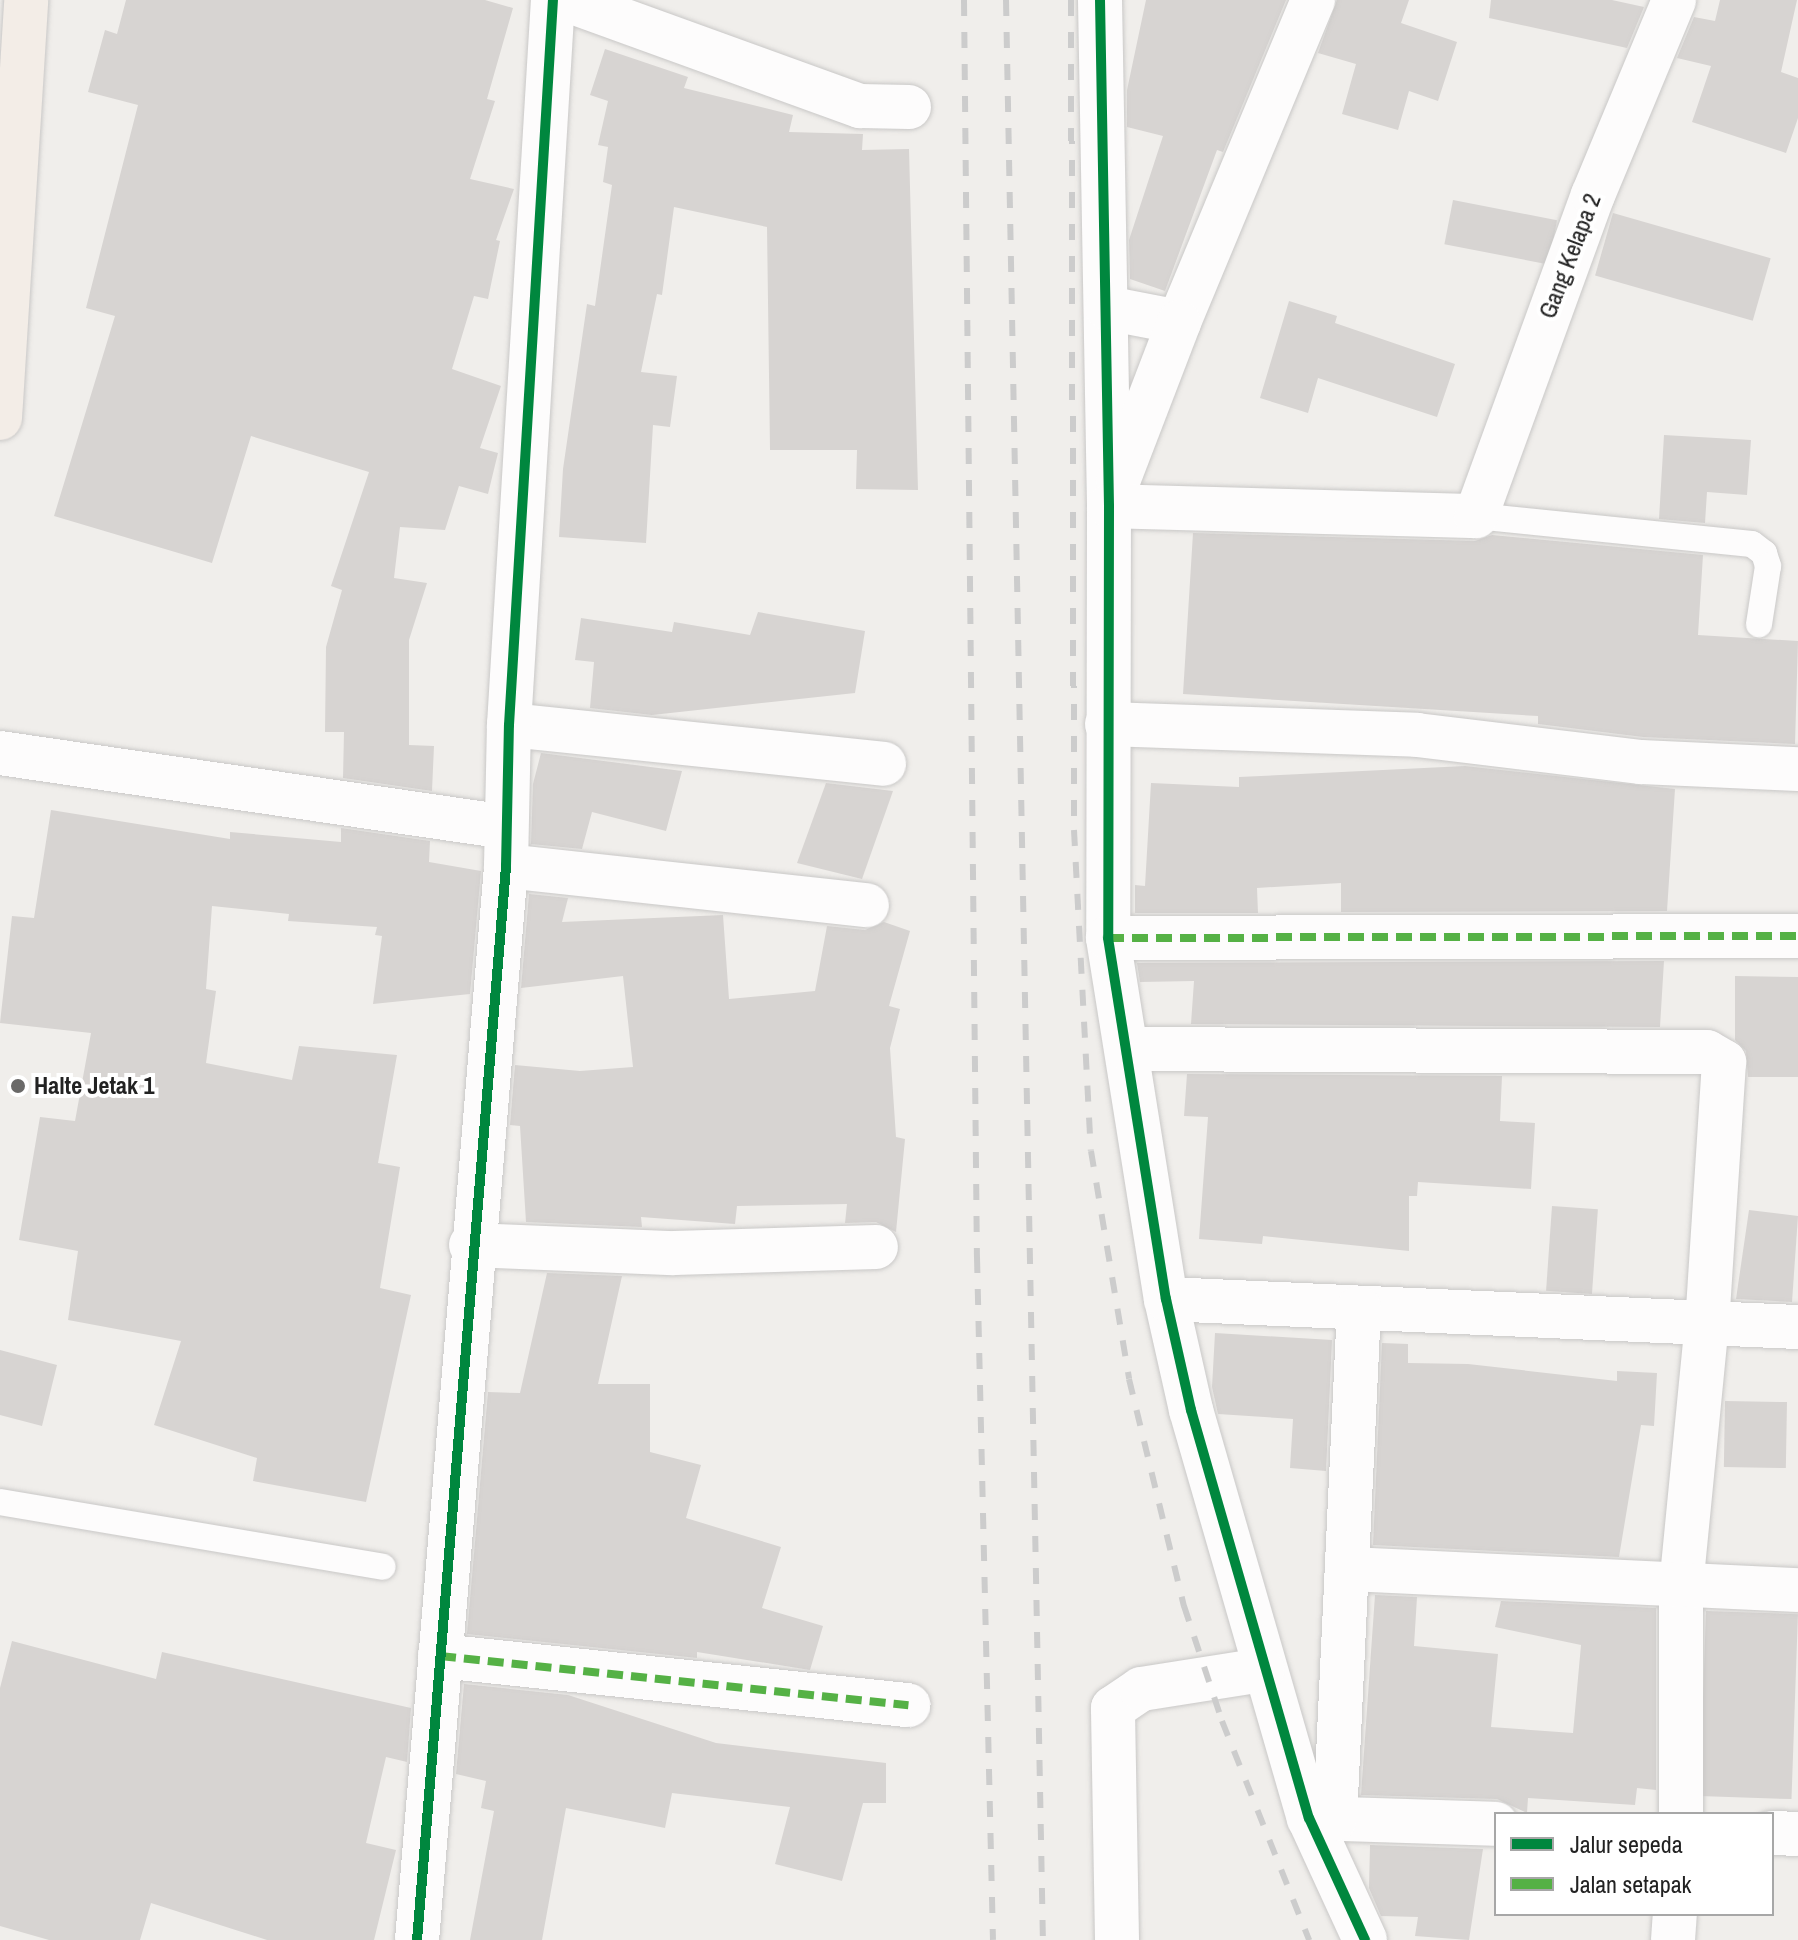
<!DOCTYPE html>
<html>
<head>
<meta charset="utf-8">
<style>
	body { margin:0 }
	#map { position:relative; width:1798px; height:1940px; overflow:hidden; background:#f0eeeb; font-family:"Archivo Narrow",sans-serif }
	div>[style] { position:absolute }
	.building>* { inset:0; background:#d7d4d2; transform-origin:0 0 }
	.roads { filter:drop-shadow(0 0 2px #c9c8c7) drop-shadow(0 0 2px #c9c8c7) }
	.lane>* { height:26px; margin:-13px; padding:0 13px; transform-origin:13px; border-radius:13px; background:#fdfcfc }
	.street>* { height:44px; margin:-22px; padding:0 22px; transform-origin:22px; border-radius:22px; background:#fdfcfc }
	.primary>* { height:44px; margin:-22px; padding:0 22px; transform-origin:22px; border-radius:22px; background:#f3ede7 }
	.rail>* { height:6px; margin-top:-3px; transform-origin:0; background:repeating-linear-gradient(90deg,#ccc 0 16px,transparent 0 32px) }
	.quiet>* { height:8px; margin-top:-4px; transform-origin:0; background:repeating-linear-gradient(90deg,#55b145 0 16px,transparent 0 24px) }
	.cycleway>* { height:10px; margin:-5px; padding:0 5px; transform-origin:5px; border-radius:5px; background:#00873e }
	.dots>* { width:22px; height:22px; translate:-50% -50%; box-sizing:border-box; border:4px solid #fff; border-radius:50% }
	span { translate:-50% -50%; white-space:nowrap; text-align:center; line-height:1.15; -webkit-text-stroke:8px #fff; paint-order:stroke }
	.street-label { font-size:24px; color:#222 }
	.poi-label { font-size:24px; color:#222; font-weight:700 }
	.left { translate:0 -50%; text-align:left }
	.legend { position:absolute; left:1494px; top:1812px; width:280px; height:104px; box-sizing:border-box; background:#fff; border:2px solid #a7a7a7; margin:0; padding:10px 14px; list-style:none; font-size:24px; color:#222 }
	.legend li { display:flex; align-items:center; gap:16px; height:40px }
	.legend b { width:40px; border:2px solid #a7a7a7 }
</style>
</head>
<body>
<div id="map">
	<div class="building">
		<i style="clip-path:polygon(126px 0,485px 0,513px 8px,487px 99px,495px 101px,470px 179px,514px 189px,496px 240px,500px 241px,488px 299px,474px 296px,452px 369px,501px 386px,480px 448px,498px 453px,488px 494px,459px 486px,445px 530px,400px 527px,394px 578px,427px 583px,409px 640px,409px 745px,434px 746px,432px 791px,343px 778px,344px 732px,325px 732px,326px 647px,342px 590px,331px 586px,369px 472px,251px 436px,212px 563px,54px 516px,115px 316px,86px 308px,138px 105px,88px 92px,105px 30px,117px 34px)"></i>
		<i style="clip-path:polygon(1146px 0,1286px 0,1223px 152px,1217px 150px,1165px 291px,1130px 279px,1129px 240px,1163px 136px,1127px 127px,1127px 90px)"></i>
		<i style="clip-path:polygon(1337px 0,1409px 0,1401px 23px,1457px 42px,1438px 101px,1409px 91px,1398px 130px,1342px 114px,1356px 64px,1318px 53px)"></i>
		<i style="clip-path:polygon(1491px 0,1612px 0,1644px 7px,1627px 48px,1489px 18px)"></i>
		<i style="clip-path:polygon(1720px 0,1797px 0,1781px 72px,1798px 78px,1798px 118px,1786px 153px,1692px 122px,1711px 66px,1677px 58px,1694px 17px,1715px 21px)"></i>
		<i style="clip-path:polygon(605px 49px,688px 77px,684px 88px,793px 115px,789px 132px,863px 134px,862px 150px,909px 149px,918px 490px,856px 489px,857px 450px,770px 450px,767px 227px,674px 207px,662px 295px,657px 294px,641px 372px,677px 376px,670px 427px,653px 425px,646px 543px,559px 537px,563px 469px,587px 304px,595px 306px,612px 185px,603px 182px,608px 147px,598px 145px,608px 101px,590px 95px)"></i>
		<i style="left:1453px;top:200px;width:106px;height:45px;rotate:11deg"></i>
		<i style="left:1613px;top:213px;width:164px;height:65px;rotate:16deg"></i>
		<i style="clip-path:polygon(1289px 301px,1337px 316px,1335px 323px,1455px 364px,1437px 417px,1318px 378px,1308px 413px,1260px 398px)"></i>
		<i style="clip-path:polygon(1664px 435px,1751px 440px,1747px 495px,1707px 492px,1705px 523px,1659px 519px)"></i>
		<i style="clip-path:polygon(1193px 533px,1475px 541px,1492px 535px,1703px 555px,1698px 635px,1798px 641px,1795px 744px,1643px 737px,1538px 724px,1538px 716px,1183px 694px)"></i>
		<i style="clip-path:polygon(758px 612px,865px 631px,855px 693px,652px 715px,590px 708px,594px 662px,575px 660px,581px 618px,672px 632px,674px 622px,750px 635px)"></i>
		<i style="clip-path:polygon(541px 753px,682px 771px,666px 831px,592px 812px,582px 849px,531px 844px,533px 784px)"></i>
		<i style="clip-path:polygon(1465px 766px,1675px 789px,1667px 911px,1341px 912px,1341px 883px,1257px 888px,1258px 913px,1135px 913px,1135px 885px,1145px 886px,1151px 783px,1239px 787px,1239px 777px)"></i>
		<i style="clip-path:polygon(826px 783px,893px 791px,862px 879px,797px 863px)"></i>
		<i style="clip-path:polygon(51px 810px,230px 839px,230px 832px,341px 842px,341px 828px,430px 841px,429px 862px,481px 871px,470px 994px,373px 1004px,382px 936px,375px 935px,377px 927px,288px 921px,289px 914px,212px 906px,206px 989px,216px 991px,206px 1063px,292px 1080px,299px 1046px,397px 1055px,378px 1163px,400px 1167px,380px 1288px,411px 1295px,366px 1502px,253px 1481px,257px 1458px,154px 1425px,181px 1341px,68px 1320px,78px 1251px,19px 1240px,40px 1117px,75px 1121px,91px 1033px,0 1023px,12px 916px,34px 918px)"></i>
		<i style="clip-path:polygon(529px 894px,568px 898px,562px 922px,723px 915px,729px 999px,815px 991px,827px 926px,865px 930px,884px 922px,910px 931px,889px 1006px,900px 1009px,890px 1048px,896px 1137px,905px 1139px,896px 1232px,876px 1222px,845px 1223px,847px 1204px,737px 1206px,735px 1224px,641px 1217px,642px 1227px,526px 1222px,520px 1126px,510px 1125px,515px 1065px,580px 1071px,633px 1067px,623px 976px,521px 988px)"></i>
		<i style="clip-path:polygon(1664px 961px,1660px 1027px,1191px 1024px,1194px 981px,1140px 982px,1137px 963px)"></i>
		<i style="clip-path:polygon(1735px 976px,1798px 977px,1798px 1077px,1748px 1077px,1746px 1051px,1735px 1040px)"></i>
		<i style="clip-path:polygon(1187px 1074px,1502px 1076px,1500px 1121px,1535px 1123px,1531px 1189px,1418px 1182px,1417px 1196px,1409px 1196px,1409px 1251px,1263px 1236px,1262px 1244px,1199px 1239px,1208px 1117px,1184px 1116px)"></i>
		<i style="left:1552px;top:1206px;width:46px;height:85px;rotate:4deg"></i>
		<i style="clip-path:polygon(1749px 1210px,1798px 1216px,1792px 1302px,1736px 1299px)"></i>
		<i style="clip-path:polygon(547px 1273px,622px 1276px,598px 1384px,650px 1384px,650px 1452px,701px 1465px,686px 1518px,781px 1547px,762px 1608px,823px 1626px,810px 1670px,697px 1652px,697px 1658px,467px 1634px,488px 1392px,520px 1393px)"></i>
		<i style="clip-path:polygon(1215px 1333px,1332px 1340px,1326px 1471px,1290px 1468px,1293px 1419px,1218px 1414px,1212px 1387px)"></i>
		<i style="clip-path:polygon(1382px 1343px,1408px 1344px,1408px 1363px,1468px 1364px,1617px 1381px,1617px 1371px,1657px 1373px,1654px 1426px,1641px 1425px,1619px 1557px,1373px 1545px)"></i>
		<i style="clip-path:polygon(0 1350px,57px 1365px,42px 1426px,0 1415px)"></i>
		<i style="left:1725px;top:1401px;width:62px;height:66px;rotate:1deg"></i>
		<i style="clip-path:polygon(1375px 1595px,1417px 1597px,1414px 1646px,1498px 1654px,1491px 1727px,1573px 1733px,1581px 1645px,1495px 1627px,1501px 1601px,1656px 1608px,1656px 1790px,1637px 1788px,1635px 1805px,1528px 1798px,1527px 1813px,1497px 1799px,1361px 1795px)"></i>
		<i style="left:1706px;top:1611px;width:92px;height:185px;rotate:2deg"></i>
		<i style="clip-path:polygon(12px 1641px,156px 1679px,162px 1652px,411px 1708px,407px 1762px,386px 1757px,366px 1843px,396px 1850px,374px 1940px,267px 1940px,151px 1903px,140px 1940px,49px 1940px,0 1926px,0 1688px)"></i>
		<i style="clip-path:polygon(464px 1684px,568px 1695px,716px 1743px,886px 1763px,886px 1803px,863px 1803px,842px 1881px,775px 1864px,790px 1807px,672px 1793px,665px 1828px,566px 1808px,542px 1940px,470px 1940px,494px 1811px,481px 1808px,486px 1781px,456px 1774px)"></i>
		<i style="clip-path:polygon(1370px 1845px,1483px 1849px,1469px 1940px,1415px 1936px,1418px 1917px,1381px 1916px,1369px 1888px)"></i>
	</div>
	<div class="roads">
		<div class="lane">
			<i style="left:1476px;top:516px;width:277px;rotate:5.8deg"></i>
			<i style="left:1752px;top:544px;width:15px;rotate:37deg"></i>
			<i style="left:1764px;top:553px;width:14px;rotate:73deg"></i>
			<i style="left:1768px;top:566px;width:59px;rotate:98.8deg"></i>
			<i style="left:0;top:1502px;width:388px;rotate:9.6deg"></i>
		</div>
		<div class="street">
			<i style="left:567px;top:0;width:312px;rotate:19.9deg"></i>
			<i style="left:860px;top:106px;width:49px;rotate:1.2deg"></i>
			<i style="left:1100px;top:0;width:506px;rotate:88.98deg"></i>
			<i style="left:1109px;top:506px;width:432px;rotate:90.1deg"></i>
			<i style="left:1108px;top:938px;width:366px;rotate:80.9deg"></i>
			<i style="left:1166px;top:1299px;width:114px;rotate:77.3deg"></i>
			<i style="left:1191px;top:1410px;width:425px;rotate:73.9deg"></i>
			<i style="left:1309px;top:1818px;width:134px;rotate:65.3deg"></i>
			<i style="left:1107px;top:308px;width:73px;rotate:11deg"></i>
			<i style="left:1179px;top:322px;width:349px;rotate:-67.4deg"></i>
			<i style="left:1118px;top:481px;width:170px;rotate:-69deg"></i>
			<i style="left:1109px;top:506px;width:367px;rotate:1.6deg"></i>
			<i style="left:1476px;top:516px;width:342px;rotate:-70deg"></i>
			<i style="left:1593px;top:195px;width:211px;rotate:-67.4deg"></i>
			<i style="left:1107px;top:724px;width:310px;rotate:2deg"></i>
			<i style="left:1417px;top:735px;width:226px;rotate:6.9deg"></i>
			<i style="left:1641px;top:762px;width:157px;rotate:2.6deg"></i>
			<i style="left:509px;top:725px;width:377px;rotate:5.9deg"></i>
			<i style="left:0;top:753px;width:511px;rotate:8.32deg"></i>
			<i style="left:506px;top:866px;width:363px;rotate:6.2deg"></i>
			<i style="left:1108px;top:938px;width:690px;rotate:-0.17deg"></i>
			<i style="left:1127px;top:1049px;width:580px;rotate:0.3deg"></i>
			<i style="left:1707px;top:1052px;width:20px;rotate:30deg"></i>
			<i style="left:1724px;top:1062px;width:261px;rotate:93.7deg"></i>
			<i style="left:1707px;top:1322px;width:267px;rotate:95.6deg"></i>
			<i style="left:1681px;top:1588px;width:226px;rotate:90deg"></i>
			<i style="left:471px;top:1245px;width:203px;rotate:2.3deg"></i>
			<i style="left:674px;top:1253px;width:202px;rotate:-1.7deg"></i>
			<i style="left:1166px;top:1299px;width:633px;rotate:2.54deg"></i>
			<i style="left:1350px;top:1569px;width:448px;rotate:2.7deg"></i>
			<i style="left:440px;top:1656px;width:471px;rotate:6deg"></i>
			<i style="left:1309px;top:1818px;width:187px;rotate:1.8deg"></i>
			<i style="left:1335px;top:1819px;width:512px;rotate:-87.31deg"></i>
			<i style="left:1772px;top:1833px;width:26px;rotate:2deg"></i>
			<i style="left:417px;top:1940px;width:1078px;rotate:-85.26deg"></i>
			<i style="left:506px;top:866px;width:141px;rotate:-88.8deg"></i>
			<i style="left:509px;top:725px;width:726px;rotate:-86.53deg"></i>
			<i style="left:1117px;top:1940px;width:232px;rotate:-91deg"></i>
			<i style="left:1113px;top:1708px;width:34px;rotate:-34deg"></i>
			<i style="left:1141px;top:1689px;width:123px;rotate:-8.9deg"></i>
			<i style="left:1673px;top:1940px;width:26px;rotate:-86deg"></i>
		</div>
		<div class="primary">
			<i style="left:0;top:418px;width:419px;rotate:-86.4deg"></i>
		</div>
	</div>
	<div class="rail">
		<i style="left:964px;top:0;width:1257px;rotate:89.41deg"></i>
		<i style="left:977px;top:1257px;width:683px;rotate:88.66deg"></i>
		<i style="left:1006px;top:0;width:1940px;rotate:88.91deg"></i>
		<i style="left:1071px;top:0;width:830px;rotate:89.79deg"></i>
		<i style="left:1074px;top:830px;width:321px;rotate:87deg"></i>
		<i style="left:1091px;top:1151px;width:231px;rotate:80.5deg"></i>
		<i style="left:1129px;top:1379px;width:234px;rotate:76.4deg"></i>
		<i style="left:1184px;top:1606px;width:121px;rotate:71.7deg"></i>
		<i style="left:1222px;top:1721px;width:236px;rotate:68.3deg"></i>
	</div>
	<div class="quiet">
		<i style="left:1108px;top:938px;width:690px;rotate:-0.17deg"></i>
		<i style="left:440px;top:1656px;width:471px;rotate:6deg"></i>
	</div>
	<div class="cycleway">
		<i style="left:1100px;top:0;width:506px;rotate:88.98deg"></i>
		<i style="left:1109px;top:506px;width:432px;rotate:90.1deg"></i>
		<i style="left:1108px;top:938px;width:366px;rotate:80.9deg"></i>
		<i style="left:1166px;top:1299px;width:114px;rotate:77.3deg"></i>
		<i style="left:1191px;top:1410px;width:425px;rotate:73.9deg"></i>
		<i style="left:1309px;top:1818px;width:134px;rotate:65.3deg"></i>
		<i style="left:417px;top:1940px;width:1078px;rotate:-85.26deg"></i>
		<i style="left:506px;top:866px;width:141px;rotate:-88.8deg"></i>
		<i style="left:509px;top:725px;width:726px;rotate:-86.53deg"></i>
	</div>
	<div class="dots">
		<i style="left:18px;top:1086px;background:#6a6968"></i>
	</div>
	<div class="street-label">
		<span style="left:1570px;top:256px;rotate:-69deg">Gang Kelapa 2</span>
	</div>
	<div class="poi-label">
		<span class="left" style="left:34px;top:1086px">Halte Jetak 1</span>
	</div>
	<ul class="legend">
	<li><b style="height:10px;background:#00873e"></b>Jalur sepeda</li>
	<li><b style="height:10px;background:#55b145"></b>Jalan setapak</li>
	</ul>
</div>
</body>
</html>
